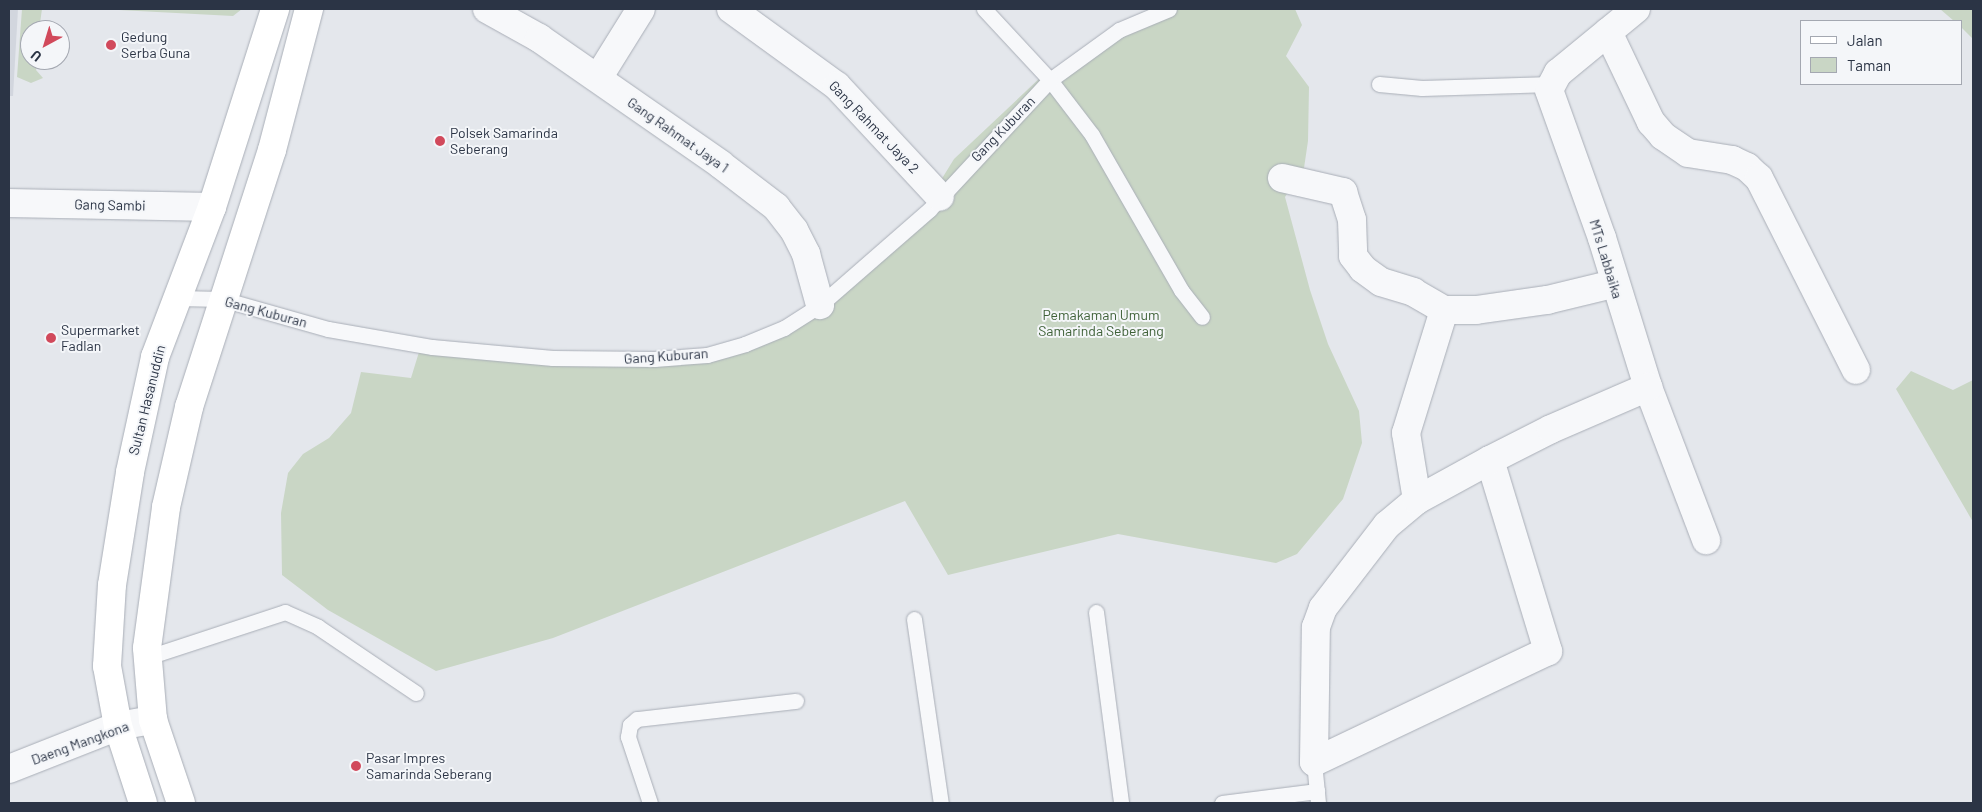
<!DOCTYPE html>
<html>
<head>
<meta charset="utf-8">
<style>
	body { margin:0 }
	#map { position:relative; width:1982px; height:812px; overflow:hidden; background:#e4e7ec; font-family:Barlow,sans-serif }
	div>[style] { position:absolute }
	.built>* { inset:0; background:#d2d6de }
	.green>* { inset:0; background:#c9d6c5 }
	.roads { filter:drop-shadow(0 0 1px #a9aeb7) drop-shadow(0 0 1px #a9aeb7) }
	.service>* { height:15px; margin:-7.5px; padding:0 7.5px; transform-origin:7.5px; border-radius:7.5px; background:#f7f8fa }
	.minor>* { height:28px; margin:-14px; padding:0 14px; transform-origin:14px; border-radius:14px; background:#f7f8fa }
	.primary>* { height:28px; margin:-14px; padding:0 14px; transform-origin:14px; border-radius:14px; background:#fff }
	.dots>* { width:14px; height:14px; translate:-50% -50%; box-sizing:border-box; border:2px solid #f4f6f9; border-radius:50% }
	span { translate:-50% -50%; white-space:nowrap; text-align:center; line-height:1.15; -webkit-text-stroke:4px #f4f6f9; paint-order:stroke }
	.poi-label { font-size:14px; color:#2b3445 }
	.left { translate:0 -50%; text-align:left }
	.street-label { font-size:14px; color:#2b3445 }
	.park-label { font-size:14px; color:#3f6138 }
	.frame { position:absolute; inset:0; border:10px solid #2b3445; pointer-events:none }
	.legend { position:absolute; left:1800px; top:20px; width:162px; height:65px; box-sizing:border-box; background:#f4f6f9; border:1px solid #a4a8b1; margin:0; padding:6px 9px; list-style:none; font-size:15px; color:#2b3445 }
	.legend li { display:flex; align-items:center; gap:10px; height:25px }
	.legend b { width:25px; border:1px solid #a4a8b1 }
	.north { position:absolute; left:20px; top:20px; width:50px; height:50px; box-sizing:border-box; background:#f4f6f9; border:1px solid #a4a8b1; border-radius:50%; rotate:219deg; font-size:14px; font-weight:700; line-height:20px; text-align:center; color:#2b3445 }
	.north::after { content:''; display:block; margin:auto; width:18px; height:22px; background:#d1495b; clip-path:polygon(50% 0,100% 100%,50% 72%,0 100%) }
</style>
</head>
<body>
<div id="map">
	<div class="built">
		<i style="clip-path:polygon(9px 9px,18px 9px,13px 96px,9px 96px)"></i>
	</div>
	<div class="green">
		<i style="clip-path:polygon(22px 9px,42px 9px,39px 30px,30px 30px,30px 60px,38px 60px,36px 70px,43px 78px,31px 83px,17px 77px)"></i>
		<i style="clip-path:polygon(100px 9px,242px 9px,233px 16px)"></i>
		<i style="clip-path:polygon(1154px 9px,1295px 9px,1302px 25px,1286px 56px,1309px 87px,1308px 141px,1304px 168px,1285px 197px,1310px 290px,1328px 344px,1359px 411px,1362px 443px,1343px 499px,1297px 554px,1276px 563px,1118px 534px,948px 575px,905px 501px,553px 638px,436px 671px,328px 610px,282px 575px,281px 513px,288px 473px,303px 454px,329px 438px,351px 413px,361px 372px,411px 378px,419px 352px,441px 356px,728px 358px,793px 324px,917px 219px,954px 159px,1042px 76px)"></i>
		<i style="clip-path:polygon(1940px 9px,1973px 9px,1973px 39px,1961px 27px,1961px 21px,1954px 21px)"></i>
		<i style="clip-path:polygon(1911px 371px,1953px 390px,1973px 380px,1973px 522px,1896px 389px)"></i>
	</div>
	<div class="roads">
		<div class="service">
			<i style="left:1169px;top:9px;width:54px;rotate:157.2deg"></i>
			<i style="left:1119px;top:30px;width:85px;rotate:144.1deg"></i>
			<i style="left:1050px;top:80px;width:69px;rotate:52.6deg"></i>
			<i style="left:1092px;top:135px;width:179px;rotate:60.1deg"></i>
			<i style="left:1181px;top:290px;width:34px;rotate:52deg"></i>
			<i style="left:1379px;top:84px;width:43px;rotate:5.3deg"></i>
			<i style="left:1422px;top:88px;width:130px;rotate:-1.8deg"></i>
			<i style="left:178px;top:298px;width:44px;rotate:1.3deg"></i>
			<i style="left:222px;top:299px;width:110px;rotate:15.8deg"></i>
			<i style="left:328px;top:329px;width:106px;rotate:9.8deg"></i>
			<i style="left:432px;top:347px;width:121px;rotate:5.2deg"></i>
			<i style="left:553px;top:358px;width:101px;rotate:0.6deg"></i>
			<i style="left:654px;top:359px;width:53px;rotate:-4.3deg"></i>
			<i style="left:707px;top:355px;width:40px;rotate:-16deg"></i>
			<i style="left:745px;top:344px;width:42px;rotate:-22.3deg"></i>
			<i style="left:784px;top:328px;width:43px;rotate:-32.6deg"></i>
			<i style="left:820px;top:305px;width:145px;rotate:-41.1deg"></i>
			<i style="left:929px;top:210px;width:178px;rotate:-47.1deg"></i>
			<i style="left:1050px;top:80px;width:97px;rotate:-132.9deg"></i>
			<i style="left:1096px;top:612px;width:193px;rotate:82.5deg"></i>
			<i style="left:914px;top:619px;width:186px;rotate:81.7deg"></i>
			<i style="left:148px;top:657px;width:144px;rotate:-18.2deg"></i>
			<i style="left:285px;top:612px;width:36px;rotate:24deg"></i>
			<i style="left:318px;top:627px;width:118px;rotate:34deg"></i>
			<i style="left:1314px;top:762px;width:41px;rotate:84.4deg"></i>
			<i style="left:650px;top:803px;width:70px;rotate:-108.4deg"></i>
			<i style="left:628px;top:737px;width:12px;rotate:-81deg"></i>
			<i style="left:630px;top:725px;width:9px;rotate:-41deg"></i>
			<i style="left:637px;top:719px;width:160px;rotate:-6.5deg"></i>
			<i style="left:1222px;top:803px;width:96px;rotate:-7.2deg"></i>
		</div>
		<div class="minor">
			<i style="left:487px;top:9px;width:60px;rotate:29.1deg"></i>
			<i style="left:539px;top:38px;width:221px;rotate:34.8deg"></i>
			<i style="left:720px;top:164px;width:71px;rotate:37.5deg"></i>
			<i style="left:776px;top:207px;width:29px;rotate:52deg"></i>
			<i style="left:794px;top:230px;width:27px;rotate:63deg"></i>
			<i style="left:806px;top:254px;width:53px;rotate:74.6deg"></i>
			<i style="left:731px;top:9px;width:131px;rotate:36deg"></i>
			<i style="left:837px;top:86px;width:151px;rotate:47.1deg"></i>
			<i style="left:1636px;top:9px;width:101px;rotate:140.6deg"></i>
			<i style="left:1558px;top:73px;width:19px;rotate:118deg"></i>
			<i style="left:1549px;top:90px;width:157px;rotate:70.3deg"></i>
			<i style="left:1602px;top:238px;width:156px;rotate:72.8deg"></i>
			<i style="left:1648px;top:387px;width:164px;rotate:69.2deg"></i>
			<i style="left:1608px;top:32px;width:100px;rotate:64.5deg"></i>
			<i style="left:1651px;top:122px;width:18px;rotate:49deg"></i>
			<i style="left:1663px;top:136px;width:30px;rotate:34deg"></i>
			<i style="left:1688px;top:153px;width:45px;rotate:9deg"></i>
			<i style="left:1732px;top:160px;width:17px;rotate:25deg"></i>
			<i style="left:1747px;top:167px;width:16px;rotate:43deg"></i>
			<i style="left:1759px;top:178px;width:215px;rotate:63.2deg"></i>
			<i style="left:598px;top:78px;width:81px;rotate:-58.1deg"></i>
			<i style="left:1282px;top:178px;width:63px;rotate:12.9deg"></i>
			<i style="left:1343px;top:192px;width:29px;rotate:72deg"></i>
			<i style="left:1352px;top:220px;width:36px;rotate:88deg"></i>
			<i style="left:1353px;top:256px;width:16px;rotate:52deg"></i>
			<i style="left:1363px;top:269px;width:22px;rotate:36deg"></i>
			<i style="left:1381px;top:282px;width:34px;rotate:17deg"></i>
			<i style="left:1413px;top:292px;width:36px;rotate:30deg"></i>
			<i style="left:1444px;top:310px;width:32px"></i>
			<i style="left:1476px;top:310px;width:72px;rotate:-8deg"></i>
			<i style="left:1547px;top:300px;width:68px;rotate:-13.6deg"></i>
			<i style="left:9px;top:203px;width:203px;rotate:1.1deg"></i>
			<i style="left:1490px;top:460px;width:200px;rotate:73.1deg"></i>
			<i style="left:1548px;top:651px;width:259px;rotate:154.6deg"></i>
			<i style="left:1314px;top:762px;width:135px;rotate:-89.2deg"></i>
			<i style="left:1316px;top:627px;width:20px;rotate:-70deg"></i>
			<i style="left:1323px;top:608px;width:105px;rotate:-52.4deg"></i>
			<i style="left:1387px;top:525px;width:39px;rotate:-40deg"></i>
			<i style="left:1417px;top:500px;width:83px;rotate:-28.7deg"></i>
			<i style="left:1490px;top:460px;width:68px;rotate:-26.9deg"></i>
			<i style="left:1551px;top:429px;width:106px;rotate:-23.4deg"></i>
			<i style="left:1417px;top:500px;width:68px;rotate:-99.3deg"></i>
			<i style="left:1406px;top:433px;width:129px;rotate:-72.8deg"></i>
			<i style="left:9px;top:769px;width:117px;rotate:-21.5deg"></i>
			<i style="left:118px;top:726px;width:36px;rotate:-10deg"></i>
		</div>
		<div class="primary">
			<i style="left:143px;top:803px;width:81px;rotate:-108deg"></i>
			<i style="left:118px;top:726px;width:61px;rotate:-100.4deg"></i>
			<i style="left:107px;top:666px;width:81px;rotate:-86.5deg"></i>
			<i style="left:112px;top:585px;width:114px;rotate:-80.9deg"></i>
			<i style="left:130px;top:472px;width:118px;rotate:-77.7deg"></i>
			<i style="left:155px;top:357px;width:160px;rotate:-69.2deg"></i>
			<i style="left:212px;top:207px;width:208px;rotate:-72.3deg"></i>
			<i style="left:181px;top:803px;width:88px;rotate:-108.6deg"></i>
			<i style="left:153px;top:720px;width:72px;rotate:-94.8deg"></i>
			<i style="left:147px;top:648px;width:142px;rotate:-82.3deg"></i>
			<i style="left:166px;top:507px;width:103px;rotate:-77deg"></i>
			<i style="left:189px;top:407px;width:270px;rotate:-72.1deg"></i>
			<i style="left:272px;top:150px;width:146px;rotate:-75.3deg"></i>
		</div>
	</div>
	<div class="dots">
		<i style="left:111px;top:45px;background:#d1495b"></i>
		<i style="left:440px;top:141px;background:#d1495b"></i>
		<i style="left:51px;top:338px;background:#d1495b"></i>
		<i style="left:356px;top:766px;background:#d1495b"></i>
	</div>
	<div class="poi-label">
		<span class="left" style="left:121px;top:45px">Gedung<br>Serba Guna</span>
		<span class="left" style="left:450px;top:141px">Polsek Samarinda<br>Seberang</span>
		<span class="left" style="left:61px;top:338px">Supermarket<br>Fadlan</span>
		<span class="left" style="left:366px;top:766px">Pasar Impres<br>Samarinda Seberang</span>
	</div>
	<div class="street-label">
		<span style="left:874px;top:127px;rotate:46deg">Gang Rahmat Jaya 2</span>
		<span style="left:1003px;top:129px;rotate:-46deg">Gang Kuburan</span>
		<span style="left:678px;top:135px;rotate:35deg">Gang Rahmat Jaya 1</span>
		<span style="left:110px;top:205px;rotate:1deg">Gang Sambi</span>
		<span style="left:1606px;top:259px;rotate:73deg">MTs Labbaika</span>
		<span style="left:266px;top:312px;rotate:15deg">Gang Kuburan</span>
		<span style="left:666px;top:356px;rotate:-4deg">Gang Kuburan</span>
		<span style="left:147px;top:400px;rotate:-76deg">Sultan Hasanuddin</span>
		<span style="left:80px;top:743px;rotate:-20deg">Daeng Mangkona</span>
	</div>
	<div class="park-label">
		<span style="left:1101px;top:323px">Pemakaman Umum<br>Samarinda Seberang</span>
	</div>
	<div class="frame"></div>
	<ul class="legend">
	<li><b style="height:6px;background:#fff"></b>Jalan</li>
	<li><b style="height:14px;background:#c9d6c5"></b>Taman</li>
	</ul>
	<div class="north">U</div>
</div>
</body>
</html>
